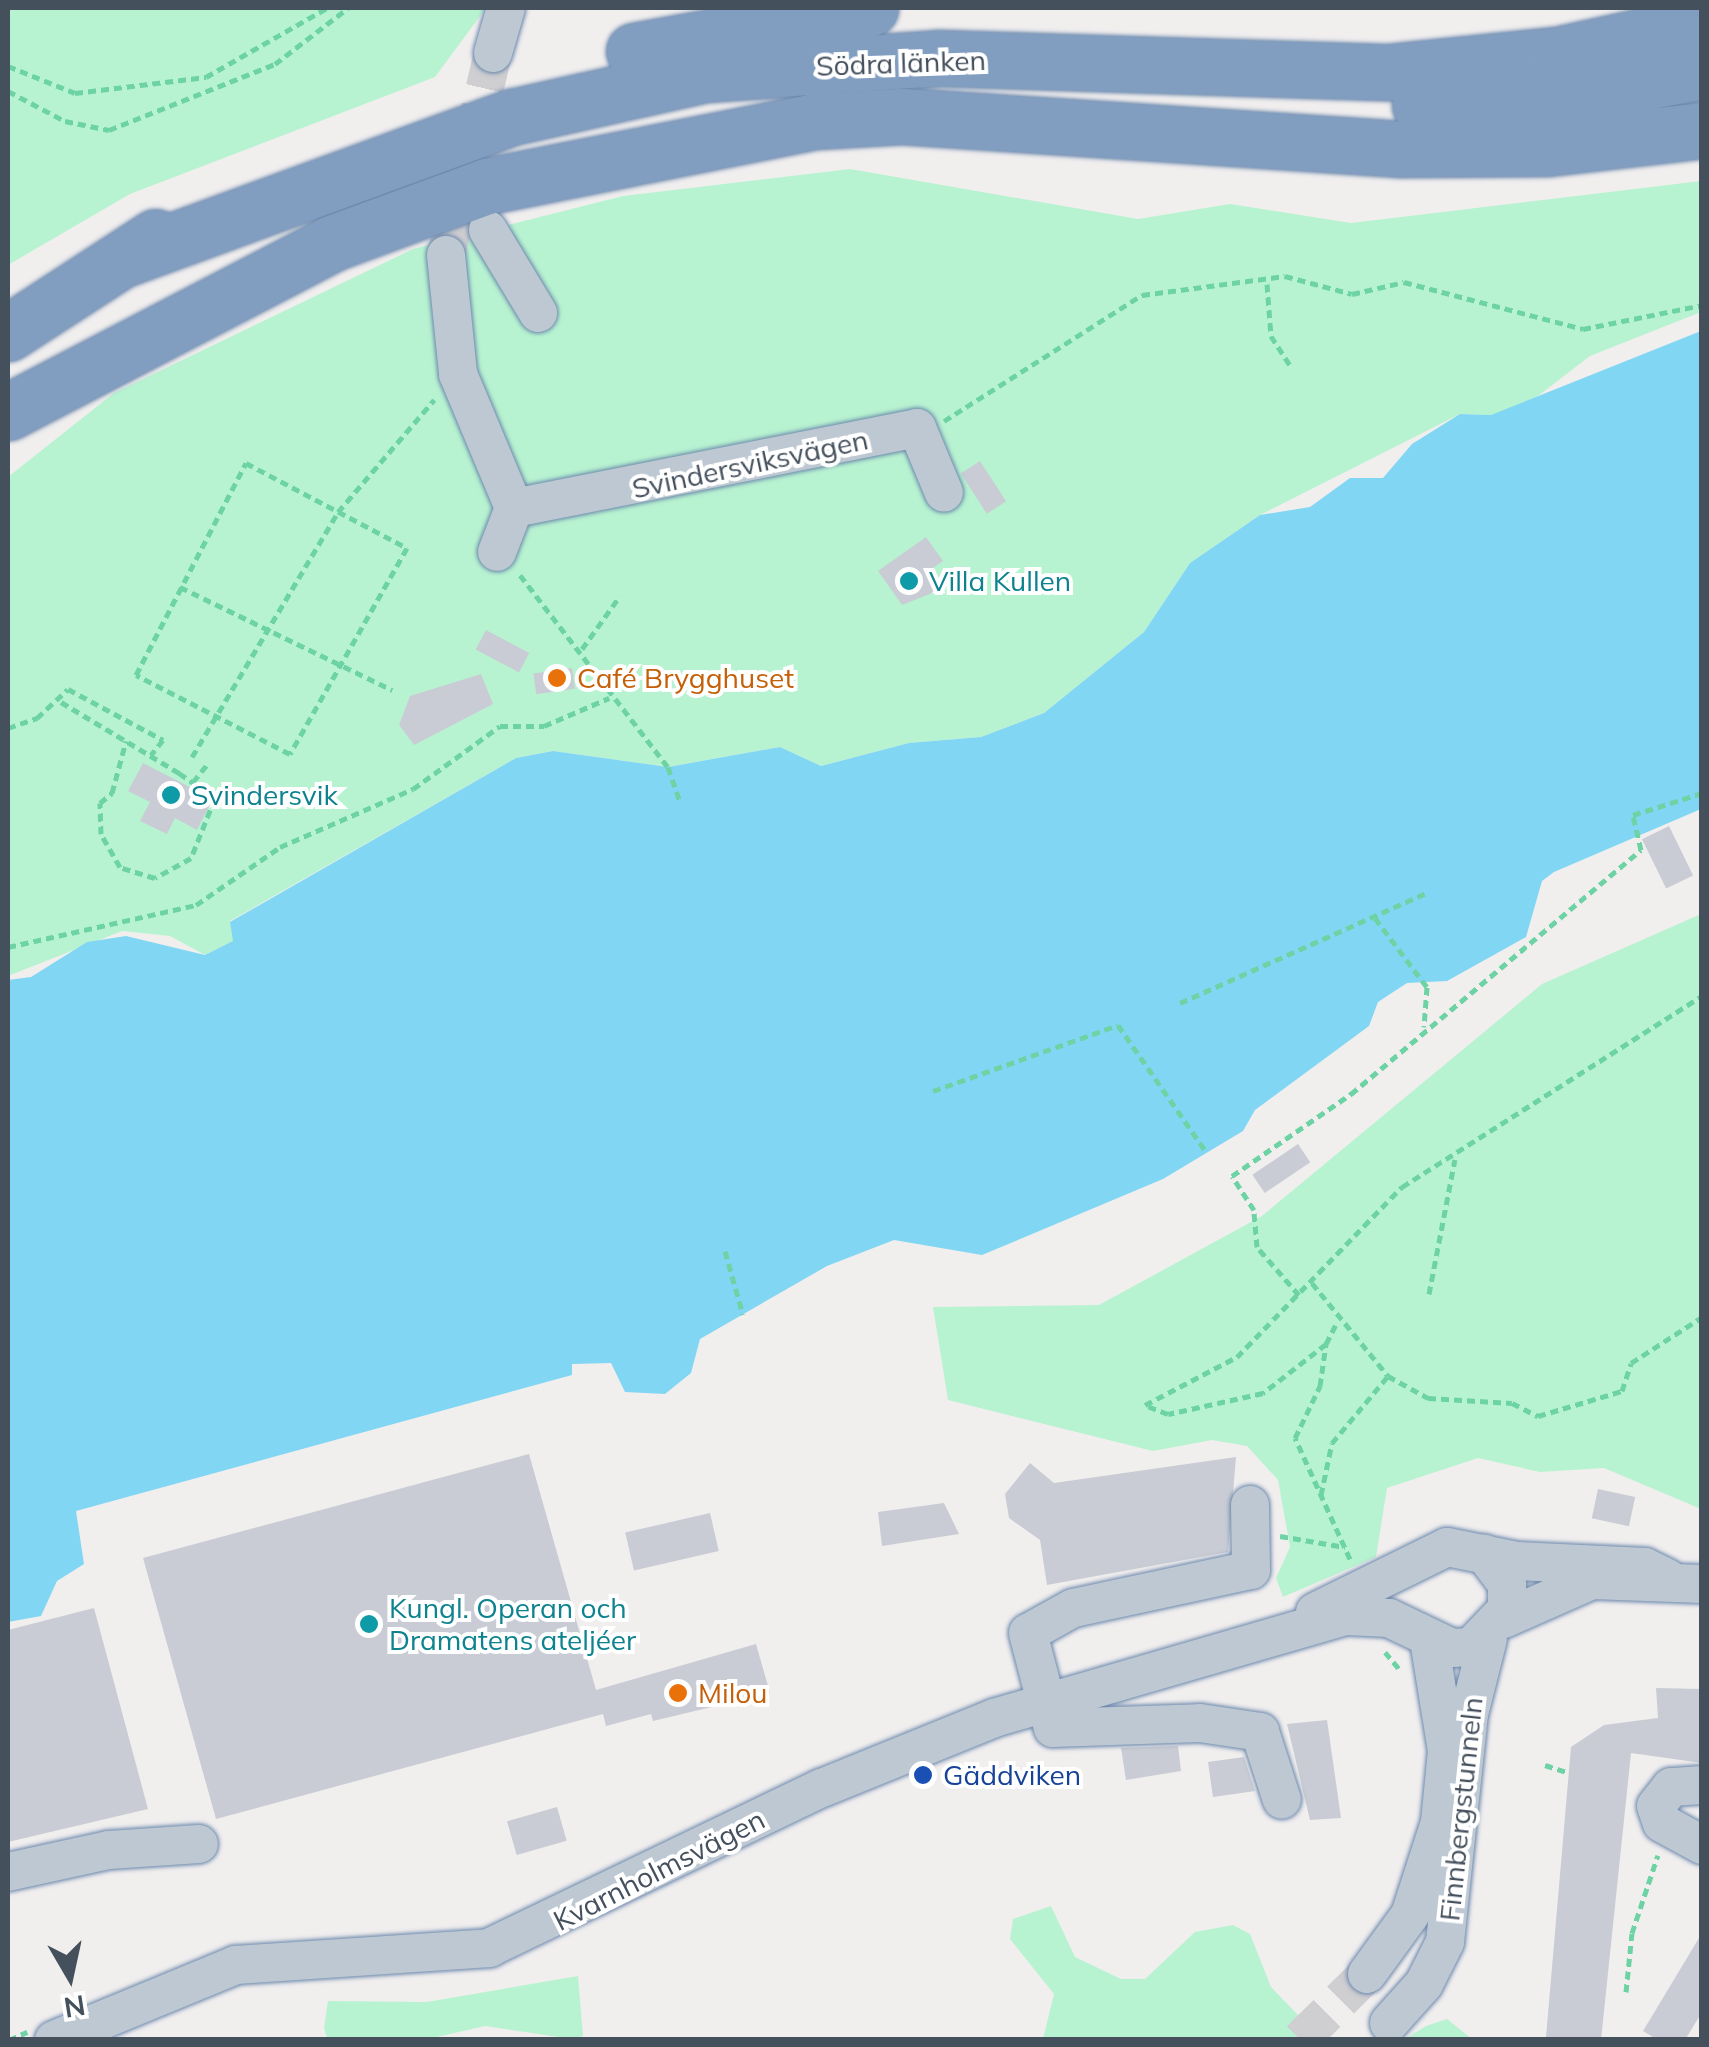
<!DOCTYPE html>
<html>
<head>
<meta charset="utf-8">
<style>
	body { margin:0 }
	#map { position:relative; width:1709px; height:2047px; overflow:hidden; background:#f1eeee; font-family:Mulish,sans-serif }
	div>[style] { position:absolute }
	.green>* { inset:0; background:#b8f3d1 }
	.water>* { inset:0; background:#81d7f3 }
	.building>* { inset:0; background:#c9ccd4; transform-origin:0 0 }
	.minor-tunnel>* { height:38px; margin-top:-19px; transform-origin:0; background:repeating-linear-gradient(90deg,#cfced1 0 38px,transparent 0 57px) }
	.path>* { height:5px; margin-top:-2.5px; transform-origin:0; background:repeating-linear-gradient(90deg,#6dd3a5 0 8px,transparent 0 13px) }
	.roads { filter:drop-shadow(0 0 2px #6c89ad) drop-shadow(0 0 2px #6c89ad) }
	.minor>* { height:38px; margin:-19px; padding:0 19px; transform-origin:19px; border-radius:19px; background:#bdc8d2 }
	.highway>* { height:55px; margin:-27.5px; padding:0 27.5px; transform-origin:27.5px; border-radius:27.5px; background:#819ec1 }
	.dots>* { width:28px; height:28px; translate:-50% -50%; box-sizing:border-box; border:5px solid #fff; border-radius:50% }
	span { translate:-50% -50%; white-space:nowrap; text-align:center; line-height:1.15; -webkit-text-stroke:8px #fff; paint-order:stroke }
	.street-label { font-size:28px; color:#45505d }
	.culture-label { font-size:28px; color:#0d838f }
	.left { translate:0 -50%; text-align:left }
	.food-label { font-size:28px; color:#c56008 }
	.transit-label { font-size:28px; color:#164399 }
	.frame { position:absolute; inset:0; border:10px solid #45505d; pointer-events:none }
	.north { position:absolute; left:20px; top:1927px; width:100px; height:100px; -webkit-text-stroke:8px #fff; paint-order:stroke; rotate:171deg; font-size:28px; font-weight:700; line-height:40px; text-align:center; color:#45505d }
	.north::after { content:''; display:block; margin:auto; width:35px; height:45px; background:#45505d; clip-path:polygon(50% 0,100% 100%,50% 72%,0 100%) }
</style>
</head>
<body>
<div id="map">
	<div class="green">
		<i style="clip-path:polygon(8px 8px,486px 8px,435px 77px,130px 194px,8px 265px)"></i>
		<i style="clip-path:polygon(850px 169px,1138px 219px,1230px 204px,1351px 223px,1701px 181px,1701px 312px,1590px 356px,1534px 399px,1491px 415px,1460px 414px,1260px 515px,1190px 563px,1144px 632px,1044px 713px,981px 737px,909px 743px,821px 766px,780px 747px,668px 767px,553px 751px,516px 758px,230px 921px,234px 941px,205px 955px,170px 936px,122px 931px,8px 976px,8px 477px,114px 393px,413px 249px,623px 196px)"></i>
		<i style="clip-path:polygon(1701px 914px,1701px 1509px,1604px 1468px,1540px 1472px,1478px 1458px,1387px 1488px,1376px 1557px,1283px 1597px,1276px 1578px,1290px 1547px,1278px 1480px,1247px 1446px,1212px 1440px,1153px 1451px,948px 1400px,933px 1307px,1099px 1305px,1262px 1216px,1542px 984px)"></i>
		<i style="clip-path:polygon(1051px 1906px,1075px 1957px,1121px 1979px,1145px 1979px,1195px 1932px,1233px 1925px,1250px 1934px,1271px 1987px,1321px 2039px,1043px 2039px,1054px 1994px,1010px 1939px,1013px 1919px)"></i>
		<i style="clip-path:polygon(578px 1976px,583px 2036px,572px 2039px,485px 2026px,428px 2039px,328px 2040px,324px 2028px,328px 2001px,427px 2002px)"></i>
		<i style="clip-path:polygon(1447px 2019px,1472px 2039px,1405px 2039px,1426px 2026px)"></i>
	</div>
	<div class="water">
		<i style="clip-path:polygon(1701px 331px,1701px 809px,1554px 872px,1542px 881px,1526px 937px,1447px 981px,1407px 983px,1378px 1002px,1369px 1026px,1255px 1110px,1243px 1131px,1163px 1179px,982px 1255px,894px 1240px,827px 1266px,700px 1339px,691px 1373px,665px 1394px,625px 1392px,611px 1363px,572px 1364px,572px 1375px,76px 1511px,84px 1564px,57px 1581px,41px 1616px,8px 1622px,8px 980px,31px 977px,87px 942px,126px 936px,205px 955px,233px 941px,230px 922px,516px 758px,553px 751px,668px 767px,780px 747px,821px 766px,909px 743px,981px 737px,1044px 713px,1144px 632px,1190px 563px,1260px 515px,1310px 507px,1350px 478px,1383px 478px,1412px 444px,1460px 414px,1491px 415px)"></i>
	</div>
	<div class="building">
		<i style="left:980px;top:461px;width:48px;height:23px;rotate:57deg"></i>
		<i style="clip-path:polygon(926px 537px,943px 561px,927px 572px,940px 590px,902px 605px,878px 571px)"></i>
		<i style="left:486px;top:630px;width:49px;height:22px;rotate:28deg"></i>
		<i style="left:572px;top:668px;width:21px;height:39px;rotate:82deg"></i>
		<i style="clip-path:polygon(481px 674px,493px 704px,414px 745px,399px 725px,410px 696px)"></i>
		<i style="clip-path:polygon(143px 763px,213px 799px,197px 830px,175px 818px,167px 834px,140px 821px,150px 802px,128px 791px)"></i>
		<i style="left:1669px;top:826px;width:55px;height:30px;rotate:64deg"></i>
		<i style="left:1298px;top:1144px;width:22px;height:55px;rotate:56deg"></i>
		<i style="clip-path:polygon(529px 1454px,596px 1690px,756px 1644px,770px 1693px,653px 1721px,651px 1714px,606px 1726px,603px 1714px,216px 1819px,143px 1558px)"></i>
		<i style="clip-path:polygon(1236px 1457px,1228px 1552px,1047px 1585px,1040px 1540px,1009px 1518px,1005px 1494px,1030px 1463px,1054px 1483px)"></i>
		<i style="left:1598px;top:1489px;width:38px;height:30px;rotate:12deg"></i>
		<i style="clip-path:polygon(944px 1503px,959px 1534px,882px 1546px,878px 1512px)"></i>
		<i style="left:710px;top:1513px;width:39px;height:87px;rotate:77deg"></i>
		<i style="clip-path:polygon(94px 1608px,148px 1809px,8px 1842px,8px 1630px)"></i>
		<i style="clip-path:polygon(1656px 1688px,1702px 1689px,1702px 1763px,1631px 1753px,1601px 2040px,1546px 2037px,1571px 1747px,1604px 1725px,1658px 1718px)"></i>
		<i style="clip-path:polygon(1327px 1720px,1341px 1818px,1310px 1820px,1287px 1724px)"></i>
		<i style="clip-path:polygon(1178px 1746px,1181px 1771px,1126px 1780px,1121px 1748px)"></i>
		<i style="clip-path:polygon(1244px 1757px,1255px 1791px,1213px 1797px,1208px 1762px)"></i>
		<i style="left:557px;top:1807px;width:35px;height:52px;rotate:74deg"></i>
		<i style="clip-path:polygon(1702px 1933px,1702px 2012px,1685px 2040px,1658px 2040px,1643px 2031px)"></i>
	</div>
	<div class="minor-tunnel">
		<i style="left:446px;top:255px;width:207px;rotate:-76.9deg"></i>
		<i style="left:1300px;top:2040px;width:94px;rotate:-44.6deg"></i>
	</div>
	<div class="path">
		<i style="left:8px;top:66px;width:72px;rotate:21.9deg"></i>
		<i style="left:75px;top:93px;width:132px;rotate:-7deg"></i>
		<i style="left:206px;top:77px;width:139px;rotate:-29.7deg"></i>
		<i style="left:8px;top:91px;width:64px;rotate:27.8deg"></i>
		<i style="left:65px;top:121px;width:45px;rotate:11.6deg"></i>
		<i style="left:109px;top:130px;width:179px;rotate:-21.7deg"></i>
		<i style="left:275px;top:64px;width:92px;rotate:-37.5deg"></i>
		<i style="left:1267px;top:284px;width:52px;rotate:85.6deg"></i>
		<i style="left:1271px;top:336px;width:35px;rotate:57deg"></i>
		<i style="left:944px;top:421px;width:235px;rotate:-32.5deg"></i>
		<i style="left:1142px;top:295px;width:144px;rotate:-7.6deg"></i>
		<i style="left:1285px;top:276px;width:69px;rotate:15deg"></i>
		<i style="left:1352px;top:294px;width:53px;rotate:-13deg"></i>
		<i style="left:1404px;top:282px;width:185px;rotate:14.7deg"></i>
		<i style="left:1583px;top:329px;width:121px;rotate:-11.4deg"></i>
		<i style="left:246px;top:463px;width:182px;rotate:27.8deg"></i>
		<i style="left:407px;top:548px;width:237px;rotate:119.6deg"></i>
		<i style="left:290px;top:754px;width:173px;rotate:-152.8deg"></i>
		<i style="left:136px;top:675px;width:239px;rotate:-62.6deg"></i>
		<i style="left:520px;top:575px;width:242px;rotate:52.4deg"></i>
		<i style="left:668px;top:767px;width:36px;rotate:71deg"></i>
		<i style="left:180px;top:587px;width:236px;rotate:25.9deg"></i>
		<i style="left:582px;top:649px;width:65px;rotate:-54.4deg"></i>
		<i style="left:61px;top:702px;width:138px;rotate:31deg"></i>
		<i style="left:179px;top:773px;width:44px;rotate:34.8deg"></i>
		<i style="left:215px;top:798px;width:65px;rotate:111.8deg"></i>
		<i style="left:191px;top:858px;width:41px;rotate:150.9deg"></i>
		<i style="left:155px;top:878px;width:37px;rotate:-163deg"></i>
		<i style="left:120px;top:867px;width:38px;rotate:-120deg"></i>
		<i style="left:101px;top:834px;width:31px;rotate:-92deg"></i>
		<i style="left:100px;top:803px;width:16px;rotate:-40deg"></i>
		<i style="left:112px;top:793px;width:54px;rotate:-74.9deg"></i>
		<i style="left:8px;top:728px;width:31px;rotate:-19deg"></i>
		<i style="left:37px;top:718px;width:42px;rotate:-43.1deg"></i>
		<i style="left:68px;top:689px;width:108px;rotate:28.2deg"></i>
		<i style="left:163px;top:740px;width:19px;rotate:129deg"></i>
		<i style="left:192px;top:757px;width:285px;rotate:-59.2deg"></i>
		<i style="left:338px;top:512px;width:148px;rotate:-49.4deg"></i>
		<i style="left:193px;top:782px;width:22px;rotate:-51deg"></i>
		<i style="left:1375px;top:918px;width:86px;rotate:53deg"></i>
		<i style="left:1427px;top:987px;width:40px;rotate:94.3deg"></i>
		<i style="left:8px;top:947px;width:193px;rotate:-12.6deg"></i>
		<i style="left:196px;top:905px;width:102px;rotate:-34.6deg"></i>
		<i style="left:280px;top:847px;width:145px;rotate:-23.6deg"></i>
		<i style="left:413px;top:789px;width:107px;rotate:-35.9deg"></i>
		<i style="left:500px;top:726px;width:44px"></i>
		<i style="left:544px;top:726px;width:71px;rotate:-23.3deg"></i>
		<i style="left:1180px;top:1003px;width:272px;rotate:-24.1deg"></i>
		<i style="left:933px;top:1091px;width:196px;rotate:-19.6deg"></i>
		<i style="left:1118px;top:1025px;width:152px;rotate:55.2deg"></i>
		<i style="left:725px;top:1251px;width:66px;rotate:74.3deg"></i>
		<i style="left:1312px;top:1283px;width:120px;rotate:50.7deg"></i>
		<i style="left:1388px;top:1376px;width:46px;rotate:28.8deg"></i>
		<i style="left:1428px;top:1398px;width:84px;rotate:3.4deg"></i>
		<i style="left:1512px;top:1403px;width:29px;rotate:27deg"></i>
		<i style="left:1538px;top:1416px;width:88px;rotate:-16.6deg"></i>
		<i style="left:1622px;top:1391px;width:29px;rotate:-72deg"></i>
		<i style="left:1631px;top:1363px;width:85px;rotate:-32.9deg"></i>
		<i style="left:1429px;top:1294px;width:137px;rotate:-79.1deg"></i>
		<i style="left:1299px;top:1295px;width:64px;rotate:-131.2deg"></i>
		<i style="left:1257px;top:1247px;width:37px;rotate:-95deg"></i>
		<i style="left:1254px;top:1210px;width:40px;rotate:-122.9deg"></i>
		<i style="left:1232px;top:1176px;width:145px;rotate:-34.6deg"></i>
		<i style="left:1351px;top:1094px;width:379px;rotate:-40.1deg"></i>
		<i style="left:1641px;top:850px;width:36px;rotate:-103deg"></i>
		<i style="left:1633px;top:815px;width:72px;rotate:-17.7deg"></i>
		<i style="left:1326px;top:1344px;width:25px;rotate:-63deg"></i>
		<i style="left:1321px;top:1495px;width:53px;rotate:-78.1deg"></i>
		<i style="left:1332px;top:1443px;width:87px;rotate:-50.1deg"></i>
		<i style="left:1280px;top:1536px;width:66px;rotate:9.6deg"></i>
		<i style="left:1350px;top:1559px;width:133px;rotate:-114.4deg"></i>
		<i style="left:1295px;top:1438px;width:58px;rotate:-64.3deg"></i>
		<i style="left:1320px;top:1386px;width:42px;rotate:-81.9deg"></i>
		<i style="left:1326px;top:1344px;width:80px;rotate:142.1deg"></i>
		<i style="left:1263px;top:1393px;width:97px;rotate:167.5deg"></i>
		<i style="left:1168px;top:1414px;width:25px;rotate:-159deg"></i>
		<i style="left:1145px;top:1405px;width:104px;rotate:-27.6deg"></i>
		<i style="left:1237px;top:1357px;width:237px;rotate:-45.9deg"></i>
		<i style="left:1402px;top:1187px;width:356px;rotate:-32.5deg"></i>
		<i style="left:1385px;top:1652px;width:23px;rotate:50deg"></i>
		<i style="left:1545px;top:1765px;width:23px;rotate:18deg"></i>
		<i style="left:1626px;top:1992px;width:59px;rotate:-84.2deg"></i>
		<i style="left:1632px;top:1933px;width:82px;rotate:-71.6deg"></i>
		<i style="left:9px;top:2040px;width:20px;rotate:-24deg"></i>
	</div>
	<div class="roads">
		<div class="minor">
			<i style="left:493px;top:53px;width:47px;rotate:-73.9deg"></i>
			<i style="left:488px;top:230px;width:97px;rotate:58.9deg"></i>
			<i style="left:446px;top:255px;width:120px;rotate:84.2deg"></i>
			<i style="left:458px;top:374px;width:145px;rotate:67.3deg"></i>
			<i style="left:514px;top:508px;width:47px;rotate:111.1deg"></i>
			<i style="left:514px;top:508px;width:411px;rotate:-11.2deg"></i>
			<i style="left:917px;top:428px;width:70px;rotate:67.4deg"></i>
			<i style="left:1250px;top:1505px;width:65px;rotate:89.1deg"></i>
			<i style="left:1251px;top:1570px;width:182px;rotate:167.9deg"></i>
			<i style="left:1073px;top:1608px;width:51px;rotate:150.9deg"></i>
			<i style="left:1028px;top:1633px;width:98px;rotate:75.3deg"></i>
			<i style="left:1053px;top:1728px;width:147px;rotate:-1.9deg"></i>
			<i style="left:1200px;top:1723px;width:61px;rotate:8.5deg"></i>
			<i style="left:1260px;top:1732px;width:71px;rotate:72.1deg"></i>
			<i style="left:1315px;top:1612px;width:147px;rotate:-26.2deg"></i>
			<i style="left:1447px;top:1547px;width:71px;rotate:11.3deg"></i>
			<i style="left:1517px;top:1561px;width:128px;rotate:2.7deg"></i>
			<i style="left:1645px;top:1567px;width:25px;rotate:26deg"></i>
			<i style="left:1504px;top:1619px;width:96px;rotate:-23.9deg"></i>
			<i style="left:1592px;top:1580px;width:110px;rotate:2.1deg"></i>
			<i style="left:1702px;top:1785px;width:31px;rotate:176deg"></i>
			<i style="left:1671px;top:1787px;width:24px;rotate:128deg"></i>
			<i style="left:1656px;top:1806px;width:18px;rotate:71deg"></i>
			<i style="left:1662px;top:1823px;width:46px;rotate:28.8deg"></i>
			<i style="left:8px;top:1872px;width:103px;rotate:-12.3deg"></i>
			<i style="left:109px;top:1850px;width:90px;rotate:-3.8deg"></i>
			<i style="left:1367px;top:1974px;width:73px;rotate:-53.9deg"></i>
			<i style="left:1410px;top:1915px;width:98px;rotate:-72.1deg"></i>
			<i style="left:1440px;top:1822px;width:71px;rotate:-84.4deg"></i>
			<i style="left:1447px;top:1751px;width:112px;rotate:-99.2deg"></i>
			<i style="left:1389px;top:2023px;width:52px;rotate:-48.1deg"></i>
			<i style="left:1424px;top:1984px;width:47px;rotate:-63.4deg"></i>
			<i style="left:1445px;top:1942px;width:229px;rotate:-84deg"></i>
			<i style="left:1469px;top:1714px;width:77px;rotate:-75.8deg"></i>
			<i style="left:54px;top:2040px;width:197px;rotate:-22.4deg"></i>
			<i style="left:236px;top:1965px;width:254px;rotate:-3.8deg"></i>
			<i style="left:489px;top:1948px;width:369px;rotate:-25.7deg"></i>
			<i style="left:822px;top:1788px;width:186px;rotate:-22.1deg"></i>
			<i style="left:994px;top:1718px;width:366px;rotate:-16.2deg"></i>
			<i style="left:1346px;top:1616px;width:43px;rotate:2.7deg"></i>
			<i style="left:1389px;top:1618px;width:70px;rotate:25.5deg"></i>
			<i style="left:1452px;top:1648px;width:19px;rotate:-3deg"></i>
			<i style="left:1471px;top:1647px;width:52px;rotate:-46.5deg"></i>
			<i style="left:1507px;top:1609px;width:25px;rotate:-90deg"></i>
			<i style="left:1507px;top:1584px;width:38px;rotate:-127deg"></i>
		</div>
		<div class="highway">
			<i style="left:634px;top:51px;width:240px;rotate:-10.3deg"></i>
			<i style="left:1420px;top:105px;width:130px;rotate:-2.2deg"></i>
			<i style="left:1550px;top:100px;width:155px;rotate:-10.8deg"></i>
			<i style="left:126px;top:258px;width:411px;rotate:-20.1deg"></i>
			<i style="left:512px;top:117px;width:198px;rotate:-12.6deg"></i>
			<i style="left:705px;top:74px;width:234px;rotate:-3.9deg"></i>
			<i style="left:938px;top:58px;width:451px;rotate:1.8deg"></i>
			<i style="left:1389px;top:72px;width:169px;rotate:-5.8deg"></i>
			<i style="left:1557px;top:55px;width:148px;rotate:-12.4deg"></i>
			<i style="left:8px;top:333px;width:176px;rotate:-33deg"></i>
			<i style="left:8px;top:412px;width:365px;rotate:-27.5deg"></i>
			<i style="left:332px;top:243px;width:165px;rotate:-20.2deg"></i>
			<i style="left:487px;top:186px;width:334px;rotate:-11.2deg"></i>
			<i style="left:815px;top:121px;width:87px;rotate:-3.3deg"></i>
			<i style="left:902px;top:116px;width:500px;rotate:3.78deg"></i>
			<i style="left:1401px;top:149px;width:146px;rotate:-0.4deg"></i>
			<i style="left:1547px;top:148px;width:156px;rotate:-6.6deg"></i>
		</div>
	</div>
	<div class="dots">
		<i style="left:909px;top:581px;background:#0f9aa8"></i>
		<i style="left:557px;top:678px;background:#e8710a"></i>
		<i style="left:171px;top:795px;background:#0f9aa8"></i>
		<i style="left:369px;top:1624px;background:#0f9aa8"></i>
		<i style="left:678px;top:1693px;background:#e8710a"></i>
		<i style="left:923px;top:1775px;background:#1a4fb4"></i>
	</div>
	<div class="street-label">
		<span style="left:901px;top:63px;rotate:-2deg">Södra länken</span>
		<span style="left:750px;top:464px;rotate:-12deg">Svindersviksvägen</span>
		<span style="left:1461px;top:1809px;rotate:-84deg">Finnbergstunneln</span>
		<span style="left:659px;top:1870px;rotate:-27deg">Kvarnholmsvägen</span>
	</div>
	<div class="culture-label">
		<span class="left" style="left:929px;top:581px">Villa Kullen</span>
		<span class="left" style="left:191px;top:795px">Svindersvik</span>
		<span class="left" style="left:389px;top:1624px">Kungl. Operan och<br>Dramatens ateljéer</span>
	</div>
	<div class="food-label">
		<span class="left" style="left:577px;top:678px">Café Brygghuset</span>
		<span class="left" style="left:698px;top:1693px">Milou</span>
	</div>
	<div class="transit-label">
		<span class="left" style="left:943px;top:1775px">Gäddviken</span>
	</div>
	<div class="frame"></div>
	<div class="north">N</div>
</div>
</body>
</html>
